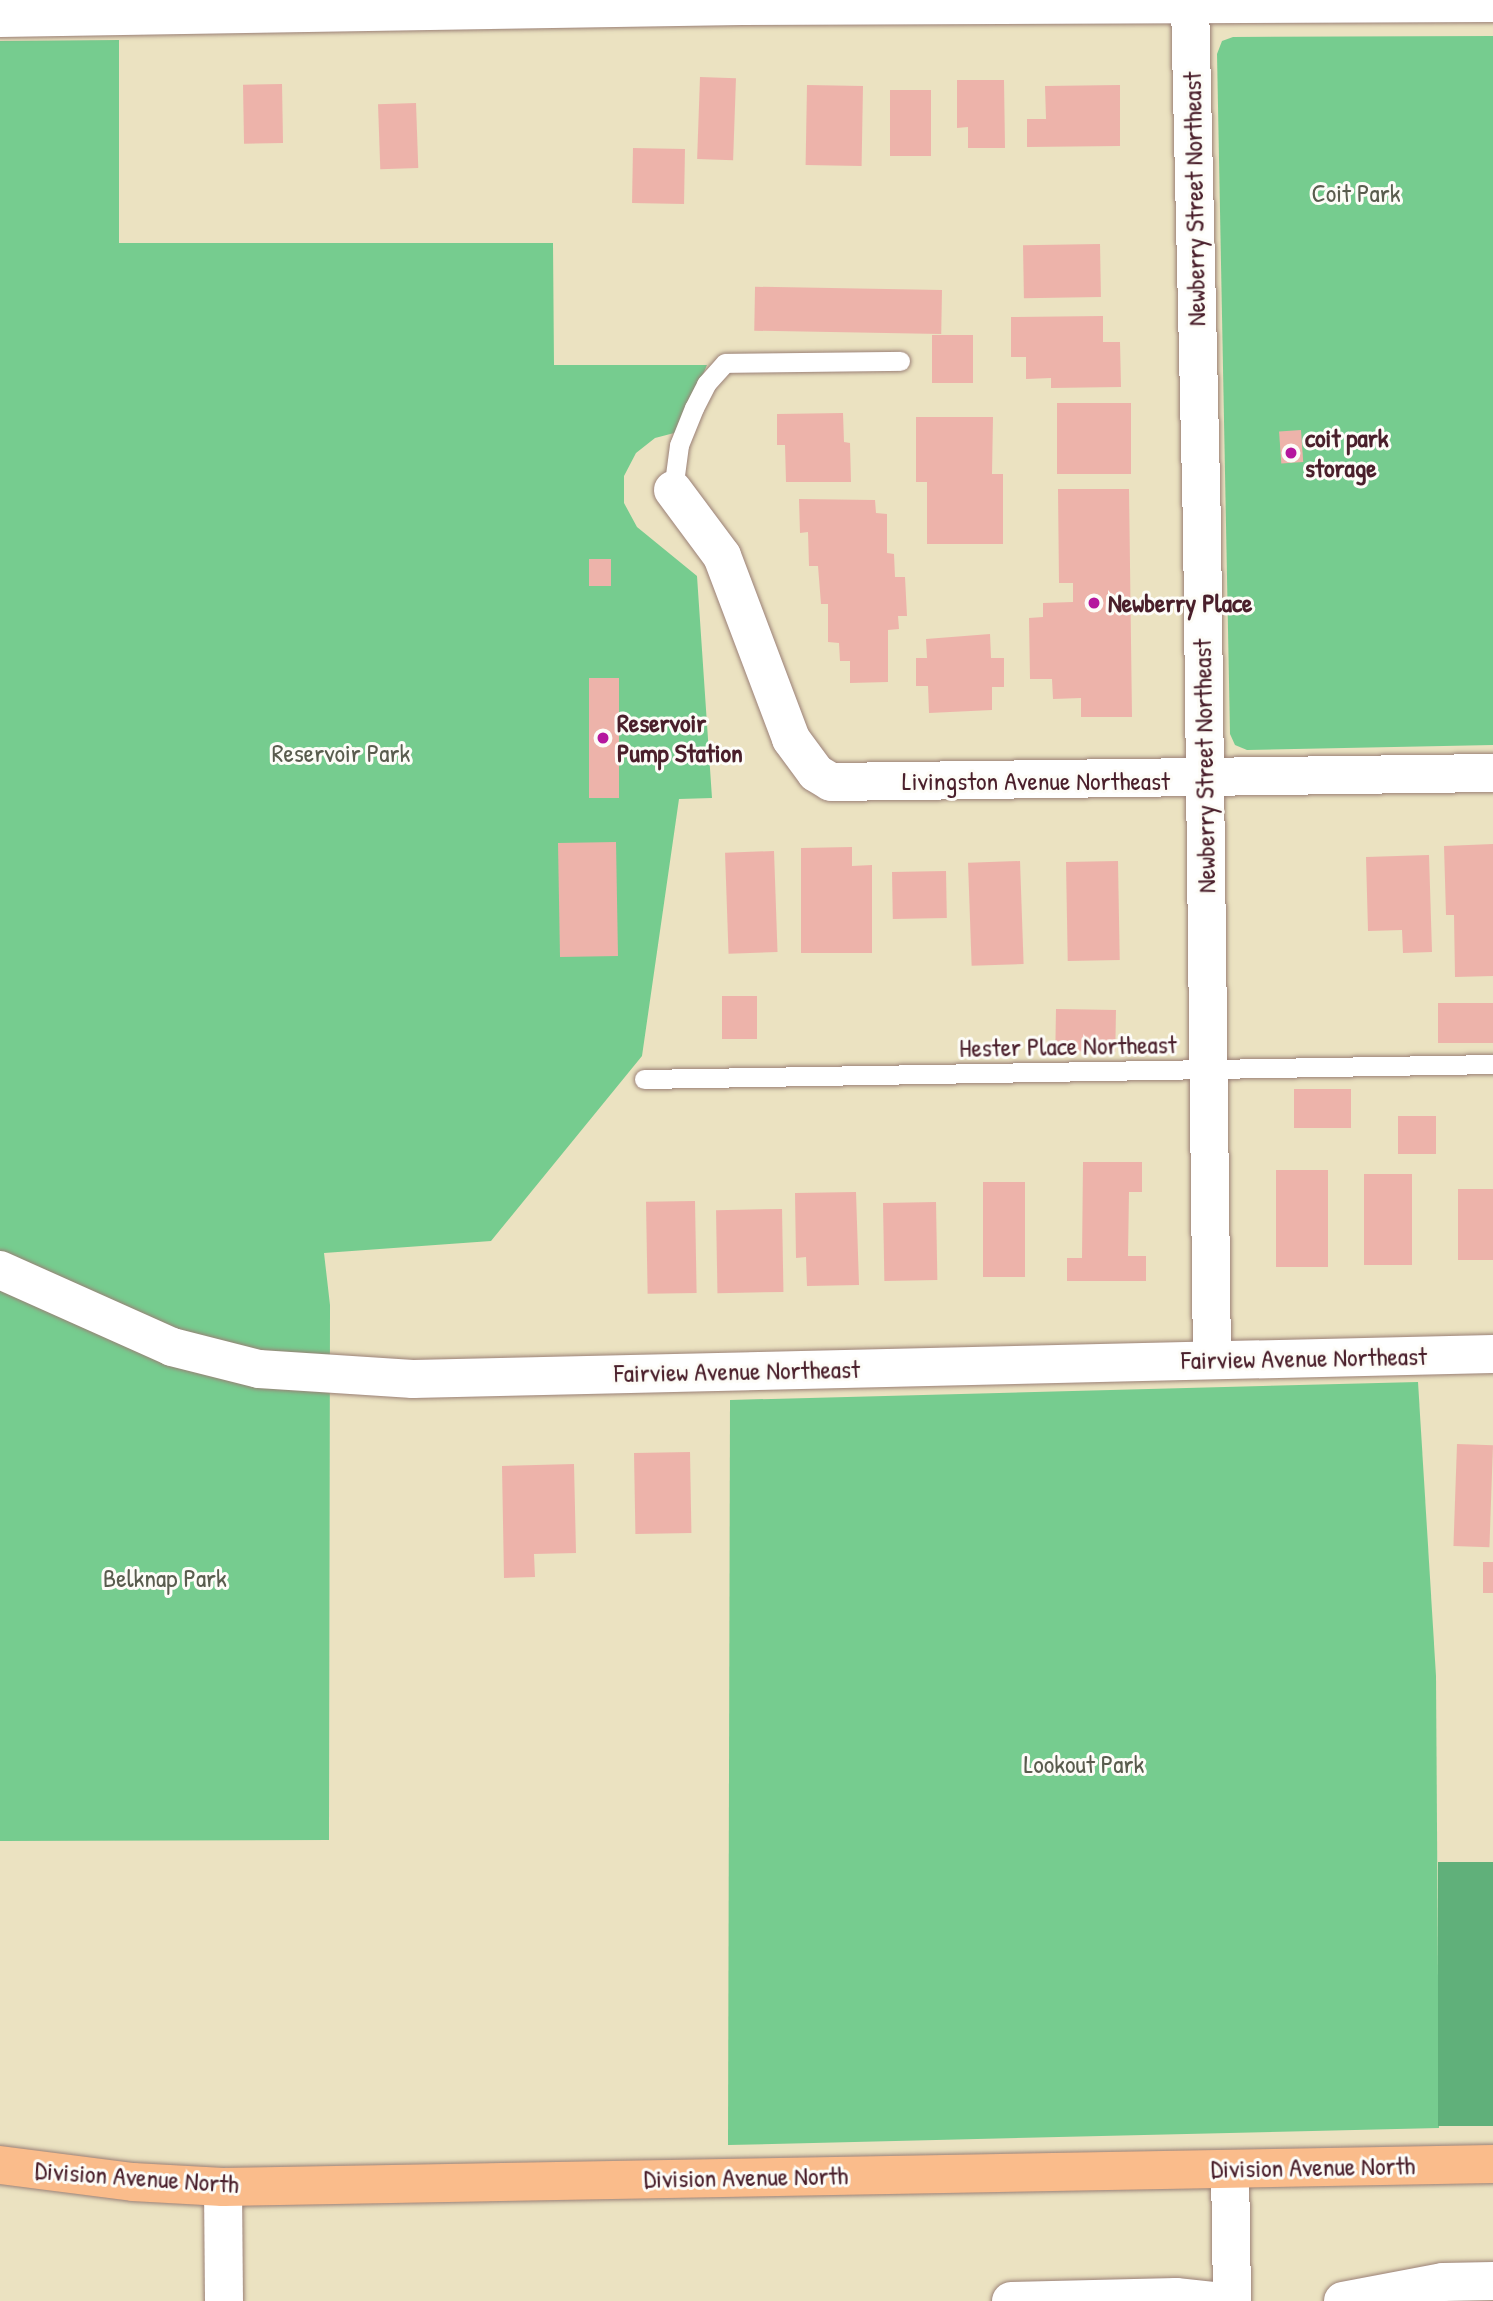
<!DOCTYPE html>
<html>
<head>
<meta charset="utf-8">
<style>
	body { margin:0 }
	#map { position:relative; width:1493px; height:2301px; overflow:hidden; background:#ebe2c1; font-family:"Patrick Hand",sans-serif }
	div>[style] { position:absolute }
	.green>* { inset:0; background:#76cc8f }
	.forest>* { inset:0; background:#60b07a; transform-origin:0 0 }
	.building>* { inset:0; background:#edb3aa; transform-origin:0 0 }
	.roads { filter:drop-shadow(0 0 2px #9a8076) drop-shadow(0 0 2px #9a8076) }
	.service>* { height:19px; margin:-9.5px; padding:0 9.5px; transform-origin:9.5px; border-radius:9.5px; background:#fff }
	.minor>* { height:38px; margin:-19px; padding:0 19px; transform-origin:19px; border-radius:19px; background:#fff }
	.tertiary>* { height:38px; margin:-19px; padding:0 19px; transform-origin:19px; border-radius:19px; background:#fff }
	.primary>* { height:38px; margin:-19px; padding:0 19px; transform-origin:19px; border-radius:19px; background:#fabc8b }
	.dots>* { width:19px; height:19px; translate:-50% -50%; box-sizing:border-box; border:4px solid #fdfcf7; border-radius:50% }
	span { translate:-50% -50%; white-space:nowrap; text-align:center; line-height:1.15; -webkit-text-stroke:6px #fdfcf7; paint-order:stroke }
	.park-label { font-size:26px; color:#595c4e }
	.street-label { font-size:26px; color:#4a1f2b }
	.poi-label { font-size:26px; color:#4a1f2b; font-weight:700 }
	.left { translate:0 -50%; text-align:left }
</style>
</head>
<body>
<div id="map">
	<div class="green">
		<i style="clip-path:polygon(1493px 36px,1493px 745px,1247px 750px,1235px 745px,1230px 734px,1217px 54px,1222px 41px,1233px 37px)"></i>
		<i style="clip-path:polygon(119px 40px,119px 243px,553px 243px,554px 365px,707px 365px,678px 432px,655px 438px,636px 453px,624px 476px,624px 503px,637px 527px,697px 576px,712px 798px,679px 799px,642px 1056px,491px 1241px,324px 1253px,330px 1305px,329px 1840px,0 1841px,0 41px)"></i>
		<i style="clip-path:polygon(1418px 1382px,1436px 1676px,1439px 2128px,728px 2145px,730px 1400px)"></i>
	</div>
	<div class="forest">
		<i style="left:1493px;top:1862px;width:264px;height:55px;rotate:90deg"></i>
	</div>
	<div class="building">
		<i style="left:700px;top:77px;width:36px;height:82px;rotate:2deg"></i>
		<i style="clip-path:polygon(957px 80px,1004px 80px,1005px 148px,968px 148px,968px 127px,957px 128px)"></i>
		<i style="left:282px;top:84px;width:59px;height:39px;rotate:89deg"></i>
		<i style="left:807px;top:85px;width:56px;height:80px;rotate:1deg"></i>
		<i style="clip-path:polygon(1120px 85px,1120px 146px,1027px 147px,1027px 119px,1046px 119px,1045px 86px)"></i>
		<i style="left:890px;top:90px;width:41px;height:66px"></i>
		<i style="left:416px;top:103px;width:65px;height:38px;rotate:88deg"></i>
		<i style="left:633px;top:148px;width:52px;height:55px;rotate:1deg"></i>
		<i style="left:1100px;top:244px;width:53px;height:77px;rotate:89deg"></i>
		<i style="left:942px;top:290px;width:44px;height:187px;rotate:91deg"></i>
		<i style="clip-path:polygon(1103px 316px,1103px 342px,1120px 342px,1121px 387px,1051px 388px,1051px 378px,1026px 379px,1026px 357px,1011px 357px,1011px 317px)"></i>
		<i style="left:932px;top:335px;width:41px;height:48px"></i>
		<i style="left:1131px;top:403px;width:71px;height:74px;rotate:90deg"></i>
		<i style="clip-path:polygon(843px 413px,844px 442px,850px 443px,851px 482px,786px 482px,785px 445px,777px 445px,777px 414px)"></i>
		<i style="clip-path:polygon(916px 417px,993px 417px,992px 474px,1003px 474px,1003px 544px,927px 544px,927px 482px,916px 482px)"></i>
		<i style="left:1301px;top:430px;width:32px;height:22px;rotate:86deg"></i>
		<i style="clip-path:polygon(1058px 489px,1129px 489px,1132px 717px,1081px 717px,1081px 698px,1053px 699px,1052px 679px,1030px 679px,1029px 618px,1043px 617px,1043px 603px,1073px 602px,1073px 583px,1059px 583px)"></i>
		<i style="clip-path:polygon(799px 499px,875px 500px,876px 513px,887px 514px,887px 553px,894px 554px,895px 577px,905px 577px,907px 616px,898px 616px,899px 629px,888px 630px,888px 682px,850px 683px,850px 661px,840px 661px,839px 643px,828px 642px,828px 604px,821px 604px,818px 566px,809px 566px,808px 532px,800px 533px)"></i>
		<i style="left:589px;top:559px;width:22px;height:27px"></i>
		<i style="clip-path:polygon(990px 634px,991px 658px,1004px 658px,1004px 687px,992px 687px,992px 710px,929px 713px,928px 686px,916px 686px,916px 658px,927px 658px,926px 639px)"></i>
		<i style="left:589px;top:678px;width:30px;height:120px"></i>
		<i style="left:616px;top:842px;width:114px;height:58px;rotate:89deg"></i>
		<i style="clip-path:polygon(1493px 844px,1493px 976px,1455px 977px,1454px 915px,1446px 915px,1444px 846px)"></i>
		<i style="clip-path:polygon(852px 847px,852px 866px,872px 865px,872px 953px,801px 953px,801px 848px)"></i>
		<i style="left:774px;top:851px;width:101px;height:49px;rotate:88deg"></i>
		<i style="clip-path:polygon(1429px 855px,1432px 952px,1403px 953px,1402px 930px,1368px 931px,1366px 857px)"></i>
		<i style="left:1020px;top:861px;width:103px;height:52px;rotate:88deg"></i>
		<i style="left:1118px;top:861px;width:99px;height:52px;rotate:89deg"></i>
		<i style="left:946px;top:871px;width:47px;height:54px;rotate:89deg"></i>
		<i style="left:722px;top:996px;width:35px;height:43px"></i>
		<i style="left:1493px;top:1003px;width:40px;height:55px;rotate:90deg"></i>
		<i style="left:1056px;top:1009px;width:60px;height:42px;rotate:1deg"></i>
		<i style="left:1351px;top:1089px;width:39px;height:57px;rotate:90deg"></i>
		<i style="left:1398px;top:1116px;width:38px;height:38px"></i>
		<i style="clip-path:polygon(1083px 1162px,1142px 1162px,1142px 1192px,1129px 1192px,1128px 1256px,1146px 1256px,1146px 1281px,1067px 1281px,1067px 1258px,1082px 1258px)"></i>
		<i style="left:1276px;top:1170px;width:52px;height:97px"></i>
		<i style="left:1412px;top:1174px;width:91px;height:48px;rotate:90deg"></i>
		<i style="left:983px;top:1182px;width:42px;height:95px"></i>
		<i style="left:1493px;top:1189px;width:71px;height:35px;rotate:90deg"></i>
		<i style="clip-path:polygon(856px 1192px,859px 1285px,807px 1286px,806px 1257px,796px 1258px,795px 1193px)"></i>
		<i style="left:695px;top:1201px;width:92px;height:49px;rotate:89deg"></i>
		<i style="left:936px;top:1202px;width:78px;height:53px;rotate:89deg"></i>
		<i style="left:782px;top:1209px;width:83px;height:66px;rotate:89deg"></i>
		<i style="left:1457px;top:1444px;width:36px;height:102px;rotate:2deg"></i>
		<i style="left:690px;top:1452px;width:81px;height:56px;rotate:89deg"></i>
		<i style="clip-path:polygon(574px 1464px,576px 1553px,534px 1554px,535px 1577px,504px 1578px,502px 1466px)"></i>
		<i style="left:1493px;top:1562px;width:31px;height:10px;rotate:90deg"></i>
	</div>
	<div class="roads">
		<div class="service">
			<i style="left:673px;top:490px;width:45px;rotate:-82.4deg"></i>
			<i style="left:679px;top:445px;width:40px;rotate:-68deg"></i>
			<i style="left:694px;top:408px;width:27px;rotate:-63deg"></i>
			<i style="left:706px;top:384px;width:28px;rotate:-48deg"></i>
			<i style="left:725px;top:363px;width:175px;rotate:-0.7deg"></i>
			<i style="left:644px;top:1079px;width:849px;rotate:-1.01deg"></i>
		</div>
		<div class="minor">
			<i style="left:1190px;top:3px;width:526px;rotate:88.69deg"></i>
			<i style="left:1202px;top:529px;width:831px;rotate:89.31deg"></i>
			<i style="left:673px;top:490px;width:82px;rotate:53.4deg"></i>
			<i style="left:722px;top:556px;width:196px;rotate:69.3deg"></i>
			<i style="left:791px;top:739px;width:42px;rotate:53.7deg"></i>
			<i style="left:816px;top:773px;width:17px;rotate:31deg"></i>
			<i style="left:831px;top:782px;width:662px;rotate:-0.78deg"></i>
			<i style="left:0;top:1270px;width:188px;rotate:24.1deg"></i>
			<i style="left:172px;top:1347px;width:90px;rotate:14.2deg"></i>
			<i style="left:259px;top:1369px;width:154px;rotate:3.7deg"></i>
			<i style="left:413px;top:1379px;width:1080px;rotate:-1.33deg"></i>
			<i style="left:223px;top:2187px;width:114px;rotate:89.5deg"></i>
			<i style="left:1011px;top:2301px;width:165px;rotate:-1.4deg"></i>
			<i style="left:1176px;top:2297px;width:37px;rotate:6deg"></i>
			<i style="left:1343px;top:2301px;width:102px;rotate:-10.8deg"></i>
			<i style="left:1443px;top:2282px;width:50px;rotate:-1.1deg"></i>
		</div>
		<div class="tertiary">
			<i style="left:0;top:18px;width:742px;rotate:-0.93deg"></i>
			<i style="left:742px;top:6px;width:751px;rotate:-0.23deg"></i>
			<i style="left:1230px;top:2169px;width:132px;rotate:89.1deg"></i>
		</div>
		<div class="primary">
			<i style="left:0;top:2165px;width:134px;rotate:7.3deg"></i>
			<i style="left:133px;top:2182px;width:90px;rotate:3.2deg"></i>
			<i style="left:223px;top:2187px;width:1270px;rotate:-1.04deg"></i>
		</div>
	</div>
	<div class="dots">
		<i style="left:1291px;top:453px;background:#b5179e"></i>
		<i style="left:1094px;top:603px;background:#b5179e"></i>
		<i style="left:603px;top:738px;background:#b5179e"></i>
	</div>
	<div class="park-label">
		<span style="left:1356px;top:193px">Coit Park</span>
		<span style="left:341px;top:753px">Reservoir Park</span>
		<span style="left:165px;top:1578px">Belknap Park</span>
		<span style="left:1084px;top:1764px">Lookout Park</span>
	</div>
	<div class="street-label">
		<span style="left:1194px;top:199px;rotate:-91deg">Newberry Street Northeast</span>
		<span style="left:1204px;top:766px;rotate:-91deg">Newberry Street Northeast</span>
		<span style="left:1036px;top:781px">Livingston Avenue Northeast</span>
		<span style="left:1068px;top:1046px;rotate:-1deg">Hester Place Northeast</span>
		<span style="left:1304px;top:1358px;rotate:-1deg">Fairview Avenue Northeast</span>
		<span style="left:737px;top:1371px;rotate:-1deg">Fairview Avenue Northeast</span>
		<span style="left:1313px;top:2167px;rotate:-1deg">Division Avenue North</span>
		<span style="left:137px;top:2177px;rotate:4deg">Division Avenue North</span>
		<span style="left:746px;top:2177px;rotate:-1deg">Division Avenue North</span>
	</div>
	<div class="poi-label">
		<span class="left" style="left:1305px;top:453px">coit park<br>storage</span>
		<span class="left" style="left:1108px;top:603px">Newberry Place</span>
		<span class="left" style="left:617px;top:738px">Reservoir<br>Pump Station</span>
	</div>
</div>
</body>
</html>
